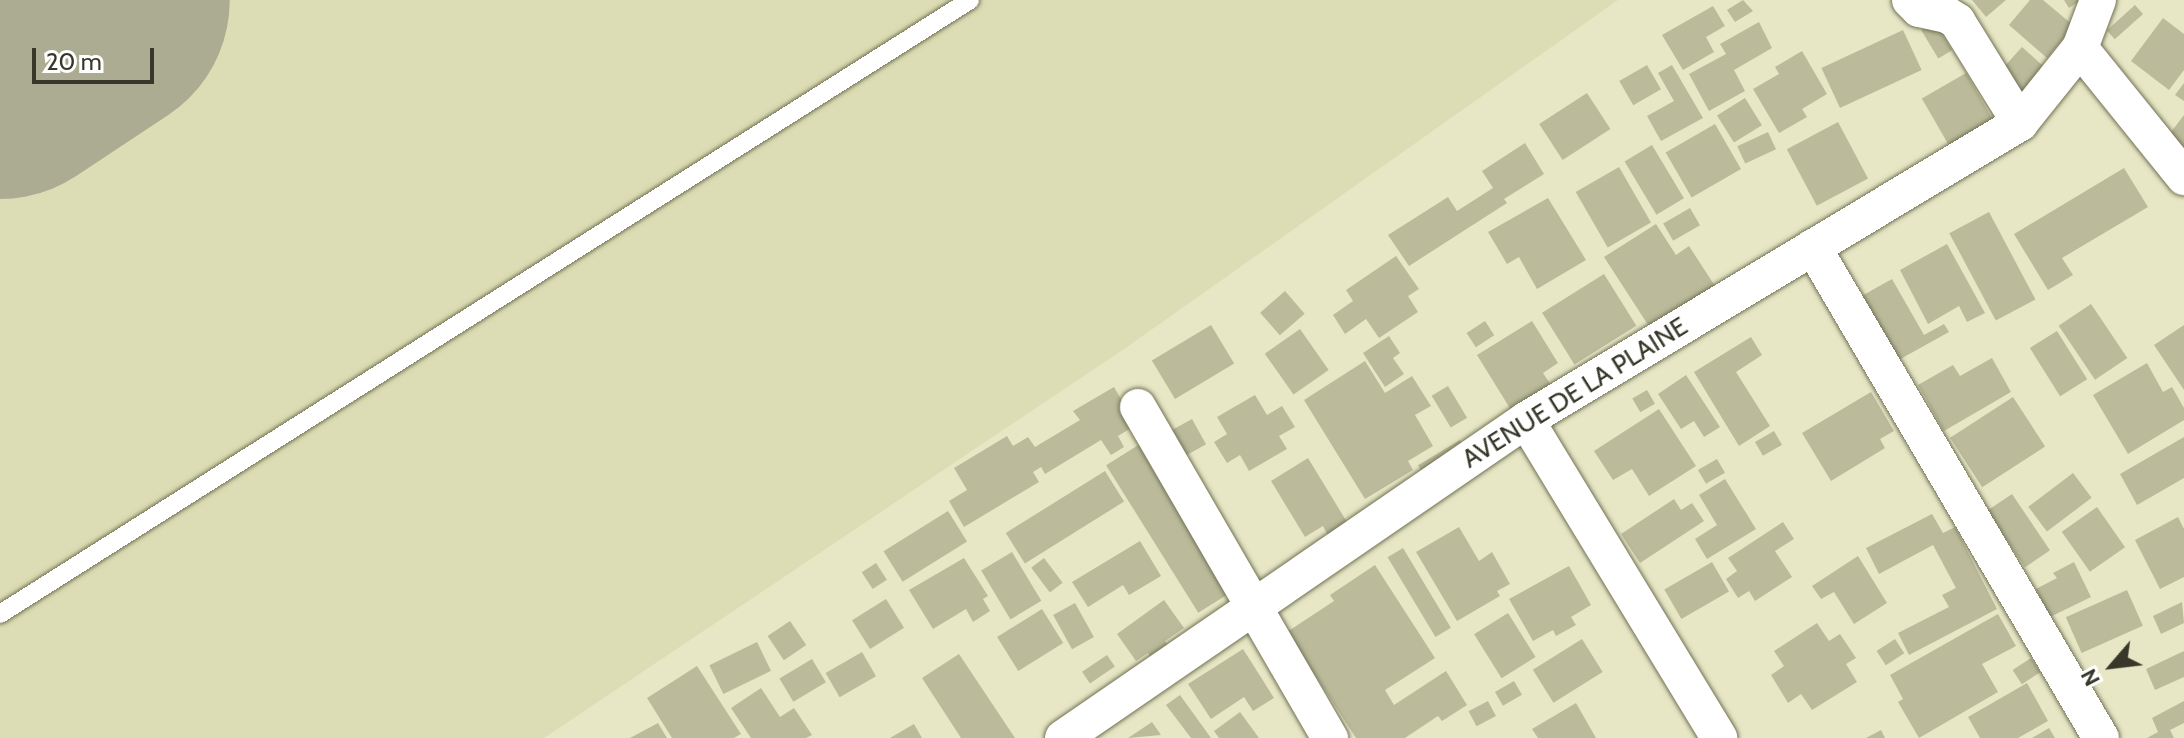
<!DOCTYPE html>
<html>
<head>
<meta charset="utf-8">
<style>
	body { margin:0 }
	#map { position:relative; width:2184px; height:738px; overflow:hidden; background:#e7e7c6; font-family:Cabin,sans-serif }
	div>[style] { position:absolute }
	.built>* { inset:0; background:#ddddb5 }
	.runway>* { height:276px; margin:-138px; padding:0 138px; transform-origin:138px; border-radius:138px; background:#acac92 }
	.building>* { inset:0; background:#bbbb9c; transform-origin:0 0 }
	.roads { filter:drop-shadow(0 0 2px #727154) drop-shadow(0 0 2px #727154) }
	.service>* { height:18px; margin:-9px; padding:0 9px; transform-origin:9px; border-radius:9px; background:#fff }
	.minor>* { height:36px; margin:-18px; padding:0 18px; transform-origin:18px; border-radius:18px; background:#fff }
	span { translate:-50% -50%; white-space:nowrap; text-align:center; line-height:1.15; -webkit-text-stroke:6px #fff; paint-order:stroke }
	.street-label { font-size:26px; color:#37372a }
	.north { position:absolute; left:2072px; top:626px; width:80px; height:80px; -webkit-text-stroke:6px #fff; paint-order:stroke; rotate:242deg; font-size:22px; font-weight:700; line-height:32px; text-align:center; color:#37372a }
	.north::after { content:''; display:block; margin:auto; width:28px; height:36px; background:#37372a; clip-path:polygon(50% 0,100% 100%,50% 72%,0 100%) }
	.scale { position:absolute; left:32px; top:48px; width:122px; height:36px; box-sizing:border-box; border:4px solid #37372a; border-top:0; padding-left:10px; font-size:24px; line-height:28px; white-space:nowrap; color:#37372a; -webkit-text-stroke:6px #fff; paint-order:stroke }
</style>
</head>
<body>
<div id="map">
	<div class="built">
		<i style="clip-path:polygon(0 0,1618px 0,1127px 347px,544px 738px,0 738px)"></i>
	</div>
	<div class="runway">
		<i style="left:0;top:61px;width:110px;rotate:-33.5deg"></i>
	</div>
	<div class="building">
		<i style="clip-path:polygon(1743px 0,1753px 11px,1735px 22px,1727px 10px)"></i>
		<i style="clip-path:polygon(1972px 0,2006px 0,1986px 17px)"></i>
		<i style="clip-path:polygon(2030px 0,2043px 0,2074px 26px,2047px 58px,2009px 25px)"></i>
		<i style="clip-path:polygon(2064px 0,2081px 0,2069px 8px)"></i>
		<i style="left:2135px;top:5px;width:12px;height:38px;rotate:48deg"></i>
		<i style="clip-path:polygon(1713px 6px,1725px 26px,1706px 37px,1714px 52px,1683px 70px,1662px 35px)"></i>
		<i style="clip-path:polygon(2163px 18px,2184px 34px,2184px 70px,2169px 90px,2131px 61px)"></i>
		<i style="clip-path:polygon(1759px 22px,1772px 48px,1734px 70px,1745px 91px,1709px 111px,1689px 74px,1726px 54px,1720px 44px)"></i>
		<i style="left:1935px;top:22px;width:33px;height:16px;rotate:59deg"></i>
		<i style="left:1903px;top:30px;width:44px;height:90px;rotate:65deg"></i>
		<i style="left:2022px;top:47px;width:39px;height:37px;rotate:42deg"></i>
		<i style="clip-path:polygon(1802px 51px,1827px 94px,1802px 109px,1807px 117px,1779px 133px,1753px 89px,1779px 74px,1775px 67px)"></i>
		<i style="left:1647px;top:65px;width:28px;height:32px;rotate:60deg"></i>
		<i style="clip-path:polygon(1672px 65px,1703px 118px,1661px 141px,1647px 116px,1674px 101px,1658px 73px)"></i>
		<i style="left:1966px;top:73px;width:61px;height:51px;rotate:60deg"></i>
		<i style="clip-path:polygon(2184px 83px,2184px 101px,2175px 95px)"></i>
		<i style="left:1587px;top:93px;width:43px;height:57px;rotate:57deg"></i>
		<i style="left:1745px;top:98px;width:32px;height:33px;rotate:58deg"></i>
		<i style="clip-path:polygon(2184px 115px,2184px 148px,2168px 136px)"></i>
		<i style="left:1838px;top:122px;width:64px;height:58px;rotate:62deg"></i>
		<i style="left:1715px;top:124px;width:52px;height:57px;rotate:60deg"></i>
		<i style="left:1768px;top:132px;width:19px;height:34px;rotate:65deg"></i>
		<i style="clip-path:polygon(1525px 143px,1544px 174px,1504px 199px,1507px 203px,1409px 266px,1388px 235px,1448px 197px,1457px 211px,1493px 188px,1482px 171px)"></i>
		<i style="left:1652px;top:145px;width:62px;height:32px;rotate:59deg"></i>
		<i style="left:1619px;top:167px;width:64px;height:50px;rotate:60deg"></i>
		<i style="clip-path:polygon(2124px 168px,2148px 207px,2062px 258px,2073px 275px,2048px 290px,2014px 234px)"></i>
		<i style="clip-path:polygon(1548px 198px,1586px 260px,1537px 289px,1519px 257px,1507px 264px,1488px 232px)"></i>
		<i style="left:1690px;top:208px;width:20px;height:31px;rotate:60deg"></i>
		<i style="left:1989px;top:212px;width:99px;height:45px;rotate:62deg"></i>
		<i style="clip-path:polygon(1656px 224px,1676px 255px,1689px 246px,1715px 286px,1650px 328px,1604px 257px)"></i>
		<i style="clip-path:polygon(1947px 244px,1985px 313px,1967px 322px,1959px 306px,1928px 324px,1900px 270px)"></i>
		<i style="clip-path:polygon(1396px 256px,1419px 289px,1408px 296px,1418px 312px,1379px 338px,1366px 319px,1345px 334px,1333px 315px,1353px 301px,1346px 290px)"></i>
		<i style="left:1604px;top:274px;width:61px;height:73px;rotate:58deg"></i>
		<i style="clip-path:polygon(1892px 279px,1924px 335px,1944px 324px,1949px 332px,1895px 362px,1858px 298px)"></i>
		<i style="left:1285px;top:291px;width:30px;height:33px;rotate:49deg"></i>
		<i style="left:2091px;top:304px;width:65px;height:39px;rotate:56deg"></i>
		<i style="left:1485px;top:321px;width:17px;height:22px;rotate:57deg"></i>
		<i style="clip-path:polygon(1532px 321px,1558px 363px,1543px 373px,1551px 385px,1511px 410px,1477px 355px)"></i>
		<i style="left:1211px;top:325px;width:45px;height:69px;rotate:59deg"></i>
		<i style="clip-path:polygon(2184px 325px,2184px 390px,2154px 345px)"></i>
		<i style="left:1300px;top:329px;width:50px;height:43px;rotate:55deg"></i>
		<i style="left:2057px;top:331px;width:57px;height:32px;rotate:58deg"></i>
		<i style="clip-path:polygon(1389px 336px,1400px 353px,1393px 358px,1404px 374px,1385px 387px,1363px 353px)"></i>
		<i style="clip-path:polygon(1751px 337px,1762px 355px,1736px 372px,1770px 426px,1739px 446px,1694px 372px)"></i>
		<i style="clip-path:polygon(1992px 358px,2011px 392px,1944px 431px,1918px 385px,1953px 365px,1960px 376px)"></i>
		<i style="clip-path:polygon(1365px 361px,1385px 393px,1412px 376px,1431px 406px,1415px 415px,1433px 446px,1408px 461px,1413px 470px,1365px 499px,1304px 400px)"></i>
		<i style="clip-path:polygon(2147px 363px,2163px 392px,2172px 387px,2184px 408px,2184px 420px,2128px 454px,2093px 395px)"></i>
		<i style="clip-path:polygon(1686px 375px,1720px 427px,1704px 437px,1694px 421px,1681px 429px,1658px 394px)"></i>
		<i style="left:1448px;top:386px;width:37px;height:19px;rotate:59deg"></i>
		<i style="clip-path:polygon(1114px 387px,1136px 425px,1118px 436px,1124px 447px,1111px 455px,1101px 440px,1045px 474px,1041px 467px,1033px 472px,1039px 482px,964px 527px,949px 501px,967px 490px,954px 468px,1007px 436px,1013px 446px,1028px 437px,1035px 447px,1080px 420px,1073px 411px)"></i>
		<i style="left:1647px;top:390px;width:16px;height:17px;rotate:60deg"></i>
		<i style="clip-path:polygon(1871px 392px,1894px 431px,1880px 439px,1885px 448px,1831px 481px,1802px 433px)"></i>
		<i style="clip-path:polygon(1255px 395px,1267px 415px,1282px 406px,1295px 427px,1279px 436px,1287px 449px,1249px 471px,1240px 455px,1227px 463px,1214px 442px,1227px 434px,1217px 417px)"></i>
		<i style="left:2013px;top:397px;width:59px;height:75px;rotate:57deg"></i>
		<i style="clip-path:polygon(1659px 409px,1696px 466px,1649px 496px,1632px 469px,1613px 480px,1594px 451px)"></i>
		<i style="left:1192px;top:419px;width:29px;height:32px;rotate:61deg"></i>
		<i style="left:1774px;top:431px;width:16px;height:22px;rotate:60deg"></i>
		<i style="clip-path:polygon(2184px 437px,2184px 478px,2137px 505px,2120px 474px)"></i>
		<i style="left:1460px;top:440px;width:17px;height:49px;rotate:59deg"></i>
		<i style="left:1140px;top:444px;width:174px;height:40px;rotate:58deg"></i>
		<i style="clip-path:polygon(1308px 458px,1350px 527px,1330px 539px,1323px 526px,1305px 537px,1271px 481px)"></i>
		<i style="left:1717px;top:459px;width:16px;height:22px;rotate:60deg"></i>
		<i style="left:1105px;top:471px;width:36px;height:117px;rotate:58deg"></i>
		<i style="left:2073px;top:473px;width:31px;height:56px;rotate:53deg"></i>
		<i style="clip-path:polygon(1725px 479px,1756px 529px,1707px 559px,1695px 539px,1717px 525px,1699px 495px)"></i>
		<i style="left:2012px;top:494px;width:68px;height:30px;rotate:56deg"></i>
		<i style="clip-path:polygon(1674px 499px,1681px 510px,1692px 503px,1704px 521px,1640px 563px,1621px 534px)"></i>
		<i style="left:2097px;top:507px;width:49px;height:43px;rotate:55deg"></i>
		<i style="left:948px;top:511px;width:36px;height:76px;rotate:58deg"></i>
		<i style="clip-path:polygon(1932px 514px,1943px 533px,1955px 527px,1997px 609px,1909px 655px,1898px 633px,1949px 607px,1942px 595px,1956px 588px,1933px 545px,1879px 574px,1866px 548px)"></i>
		<i style="clip-path:polygon(2178px 517px,2184px 529px,2184px 577px,2160px 589px,2135px 540px)"></i>
		<i style="clip-path:polygon(1783px 522px,1794px 539px,1775px 551px,1792px 577px,1755px 601px,1749px 591px,1738px 598px,1726px 579px,1737px 571px,1728px 558px)"></i>
		<i style="clip-path:polygon(1459px 527px,1479px 561px,1492px 552px,1510px 584px,1497px 591px,1500px 596px,1457px 621px,1416px 552px)"></i>
		<i style="clip-path:polygon(1140px 541px,1161px 576px,1129px 595px,1123px 585px,1088px 607px,1072px 582px)"></i>
		<i style="left:1403px;top:548px;width:93px;height:18px;rotate:59deg"></i>
		<i style="left:1012px;top:552px;width:57px;height:36px;rotate:59deg"></i>
		<i style="clip-path:polygon(1858px 556px,1887px 603px,1854px 624px,1834px 592px,1821px 599px,1812px 586px)"></i>
		<i style="clip-path:polygon(964px 558px,988px 596px,983px 599px,990px 611px,973px 622px,966px 609px,933px 629px,909px 590px)"></i>
		<i style="left:1044px;top:558px;width:31px;height:16px;rotate:53deg"></i>
		<i style="left:1712px;top:562px;width:34px;height:55px;rotate:60deg"></i>
		<i style="clip-path:polygon(2074px 562px,2091px 597px,2050px 617px,2036px 589px,2057px 578px,2053px 573px)"></i>
		<i style="left:876px;top:563px;width:20px;height:17px;rotate:57deg"></i>
		<i style="clip-path:polygon(1375px 565px,1435px 658px,1385px 690px,1394px 705px,1446px 671px,1467px 705px,1442px 721px,1438px 716px,1405px 738px,1356px 738px,1287px 632px,1334px 601px,1330px 595px)"></i>
		<i style="clip-path:polygon(1569px 566px,1591px 605px,1571px 617px,1576px 625px,1556px 636px,1553px 630px,1533px 641px,1509px 599px)"></i>
		<i style="left:2127px;top:590px;width:39px;height:67px;rotate:66deg"></i>
		<i style="left:886px;top:599px;width:34px;height:40px;rotate:58deg"></i>
		<i style="clip-path:polygon(1164px 600px,1184px 628px,1165px 641px,1172px 652px,1155px 664px,1148px 653px,1136px 661px,1117px 634px)"></i>
		<i style="clip-path:polygon(2182px 602px,2184px 623px,2161px 634px,2153px 616px)"></i>
		<i style="left:1075px;top:603px;width:39px;height:25px;rotate:61deg"></i>
		<i style="left:1042px;top:609px;width:40px;height:53px;rotate:58deg"></i>
		<i style="left:1508px;top:613px;width:52px;height:40px;rotate:58deg"></i>
		<i style="clip-path:polygon(1998px 614px,2016px 646px,1982px 664px,1998px 692px,1919px 738px,1898px 702px,1903px 699px,1890px 675px)"></i>
		<i style="left:790px;top:621px;width:29px;height:27px;rotate:56deg"></i>
		<i style="clip-path:polygon(1817px 623px,1829px 641px,1840px 634px,1856px 658px,1846px 664px,1857px 682px,1812px 710px,1801px 694px,1788px 703px,1771px 675px,1784px 666px,1774px 651px)"></i>
		<i style="left:1582px;top:639px;width:39px;height:58px;rotate:58deg"></i>
		<i style="left:1895px;top:639px;width:17px;height:22px;rotate:57deg"></i>
		<i style="left:757px;top:642px;width:32px;height:53px;rotate:64deg"></i>
		<i style="clip-path:polygon(1243px 649px,1274px 698px,1253px 711px,1244px 697px,1211px 719px,1188px 684px)"></i>
		<i style="clip-path:polygon(2184px 651px,2184px 677px,2155px 690px,2146px 669px)"></i>
		<i style="left:862px;top:652px;width:28px;height:42px;rotate:60deg"></i>
		<i style="clip-path:polygon(959px 654px,1015px 738px,961px 738px,922px 678px)"></i>
		<i style="left:1107px;top:655px;width:14px;height:30px;rotate:56deg"></i>
		<i style="left:2031px;top:658px;width:17px;height:22px;rotate:57deg"></i>
		<i style="left:812px;top:659px;width:27px;height:38px;rotate:59deg"></i>
		<i style="clip-path:polygon(697px 666px,741px 734px,734px 738px,672px 738px,647px 698px)"></i>
		<i style="left:1514px;top:681px;width:16px;height:22px;rotate:60deg"></i>
		<i style="clip-path:polygon(2027px 683px,2048px 721px,2018px 738px,1980px 738px,1968px 717px)"></i>
		<i style="clip-path:polygon(761px 688px,780px 717px,794px 708px,812px 735px,806px 738px,751px 738px,731px 708px)"></i>
		<i style="clip-path:polygon(1180px 695px,1211px 738px,1191px 738px,1166px 705px)"></i>
		<i style="left:1488px;top:701px;width:17px;height:22px;rotate:62deg"></i>
		<i style="clip-path:polygon(2184px 701px,2184px 723px,2170px 730px,2174px 738px,2147px 738px,2158px 732px,2152px 718px)"></i>
		<i style="clip-path:polygon(1576px 703px,1596px 738px,1538px 738px,1532px 729px)"></i>
		<i style="clip-path:polygon(1240px 712px,1259px 738px,1219px 738px,1214px 731px)"></i>
		<i style="clip-path:polygon(1152px 722px,1161px 735px,1128px 738px)"></i>
		<i style="clip-path:polygon(658px 723px,667px 738px,630px 738px)"></i>
		<i style="clip-path:polygon(914px 724px,922px 738px,890px 738px)"></i>
		<i style="clip-path:polygon(2049px 728px,2055px 738px,2032px 738px)"></i>
		<i style="clip-path:polygon(1881px 730px,1885px 738px,1866px 738px)"></i>
	</div>
	<div class="roads">
		<div class="service">
			<i style="left:0;top:614px;width:1148px;rotate:-32.33deg"></i>
		</div>
		<div class="minor">
			<i style="left:1910px;top:0;width:13px;rotate:45deg"></i>
			<i style="left:1919px;top:9px;width:29px;rotate:12deg"></i>
			<i style="left:1947px;top:15px;width:12px;rotate:31deg"></i>
			<i style="left:1957px;top:21px;width:120px;rotate:58.3deg"></i>
			<i style="left:2080px;top:48px;width:166px;rotate:51.1deg"></i>
			<i style="left:1813px;top:247px;width:569px;rotate:59.61deg"></i>
			<i style="left:1138px;top:407px;width:383px;rotate:59.9deg"></i>
			<i style="left:1526px;top:420px;width:372px;rotate:58.7deg"></i>
			<i style="left:1063px;top:738px;width:562px;rotate:-34.48deg"></i>
			<i style="left:1526px;top:420px;width:576px;rotate:-31.01deg"></i>
			<i style="left:2020px;top:123px;width:96px;rotate:-51.3deg"></i>
			<i style="left:2080px;top:48px;width:51px;rotate:-69.4deg"></i>
		</div>
	</div>
	<div class="street-label">
		<span style="left:1575px;top:393px;rotate:-32deg">AVENUE DE LA PLAINE</span>
	</div>
	<div class="north">N</div>
	<div class="scale">20 m</div>
</div>
</body>
</html>
